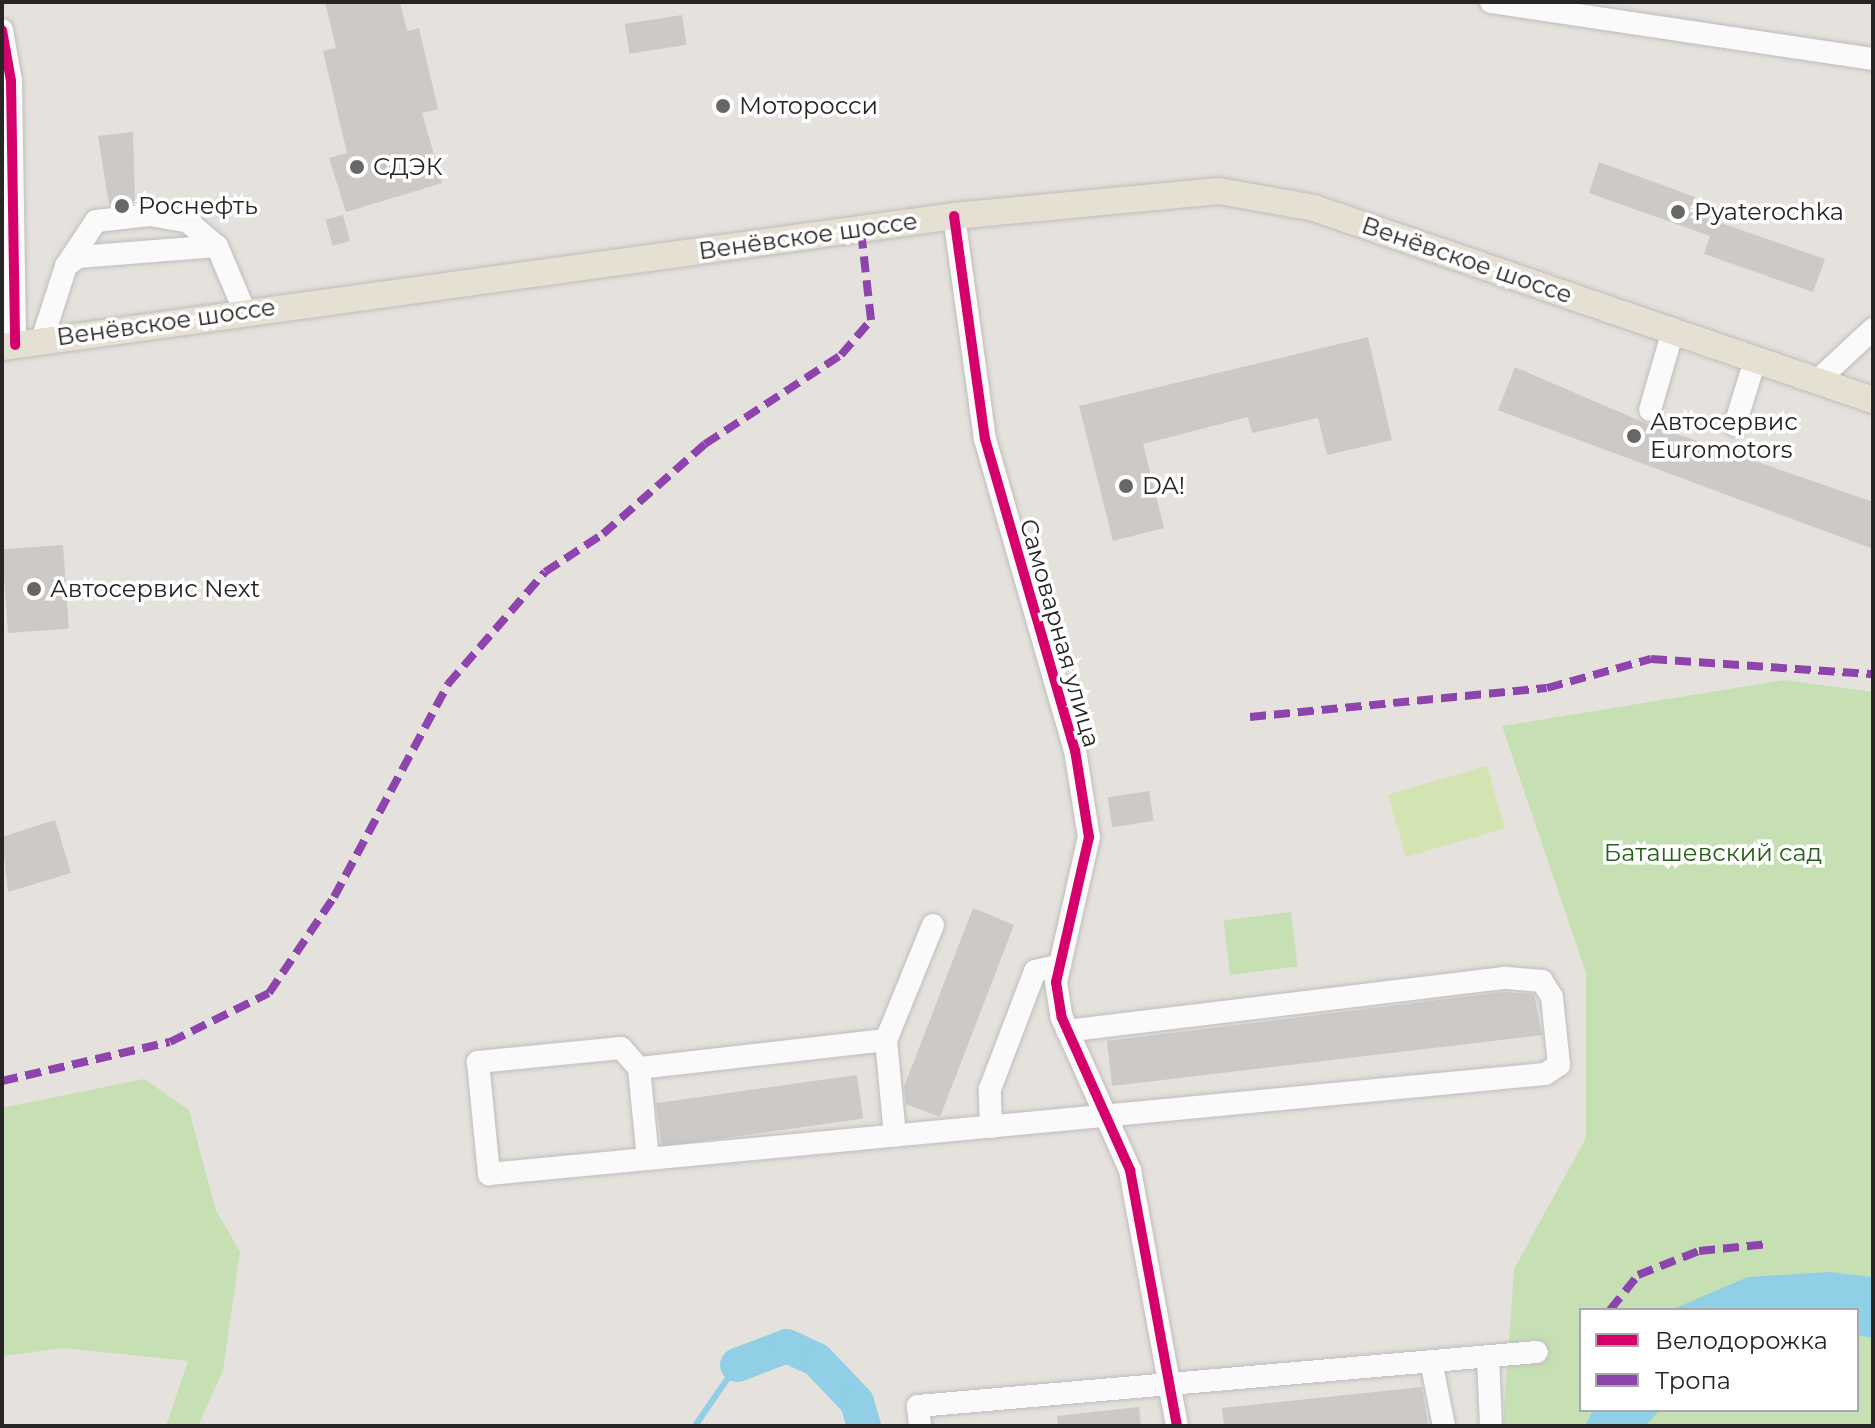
<!DOCTYPE html>
<html>
<head>
<meta charset="utf-8">
<style>
	body { margin:0 }
	#map { position:relative; width:1875px; height:1428px; overflow:hidden; background:#e5e1dc; font-family:Montserrat,sans-serif }
	div>[style] { position:absolute }
	.green>* { inset:0; background:#c6e0b4; transform-origin:0 0 }
	.pitch>* { inset:0; background:#d1e4b2; transform-origin:0 0 }
	.water>* { inset:0; background:#90cfe6 }
	.stream>* { height:6px; margin:-3px; padding:0 3px; transform-origin:3px; border-radius:3px; background:#90cfe6 }
	.river>* { height:34px; margin:-17px; padding:0 17px; transform-origin:17px; border-radius:17px; background:#90cfe6 }
	.building>* { inset:0; background:#ccc9c6; transform-origin:0 0 }
	.roads { filter:drop-shadow(0 0 2px #bebdbe) drop-shadow(0 0 2px #bebdbe) }
	.minor>* { height:22px; margin:-11px; padding:0 11px; transform-origin:11px; border-radius:11px; background:#fbfafa }
	.major>* { height:26px; margin:-13px; padding:0 13px; transform-origin:13px; border-radius:13px; background:#e5e0d2 }
	.quiet>* { height:8px; margin-top:-4px; transform-origin:0; background:repeating-linear-gradient(90deg,#8e44ad 0 16px,transparent 0 24px) }
	.cycleway>* { height:10px; margin:-5px; padding:0 5px; transform-origin:5px; border-radius:5px; background:#d6006c }
	.dots>* { width:22px; height:22px; translate:-50% -50%; box-sizing:border-box; border:4px solid #fff; border-radius:50% }
	span { translate:-50% -50%; white-space:nowrap; text-align:center; line-height:1.15; -webkit-text-stroke:7px #fff; paint-order:stroke }
	.poi-label { font-size:24px; color:#262626 }
	.left { translate:0 -50%; text-align:left }
	.street-label { font-size:24px; color:#262626 }
	.park-label { font-size:24px; color:#27601a }
	.frame { position:absolute; inset:0; border:4px solid #262626; pointer-events:none }
	.legend { position:absolute; left:1579px; top:1308px; width:280px; height:104px; box-sizing:border-box; background:#fff; border:2px solid #a8a8a8; margin:0; padding:10px 14px; list-style:none; font-size:24px; color:#262626 }
	.legend li { display:flex; align-items:center; gap:16px; height:40px }
	.legend b { width:40px; border:2px solid #a8a8a8 }
</style>
</head>
<body>
<div id="map">
	<div class="green">
		<i style="clip-path:polygon(evenodd,1785px 680px,1873px 692px,1873px 1426px,1503px 1426px,1514px 1269px,1586px 1138px,1586px 973px,1502px 726px,1785px 680px,1581px 1310px,1857px 1310px,1857px 1410px,1581px 1410px,1581px 1310px)"></i>
		<i style="left:1291px;top:912px;width:55px;height:68px;rotate:83deg"></i>
		<i style="clip-path:polygon(144px 1079px,189px 1110px,215px 1208px,240px 1252px,223px 1370px,198px 1426px,166px 1426px,188px 1361px,64px 1348px,2px 1356px,2px 1108px)"></i>
	</div>
	<div class="pitch">
		<i style="left:1487px;top:766px;width:65px;height:103px;rotate:74deg"></i>
	</div>
	<div class="water">
		<i style="clip-path:polygon(1829px 1272px,1873px 1277px,1873px 1338px,1857px 1335px,1857px 1310px,1671px 1310px,1748px 1277px)"></i>
		<i style="clip-path:polygon(1593px 1410px,1660px 1410px,1645px 1426px,1585px 1426px)"></i>
	</div>
	<div class="stream">
		<i style="left:695px;top:1426px;width:74px;rotate:-55.5deg"></i>
	</div>
	<div class="river">
		<i style="left:737px;top:1365px;width:53px;rotate:-20.8deg"></i>
		<i style="left:787px;top:1346px;width:33px;rotate:25deg"></i>
		<i style="left:817px;top:1360px;width:58px;rotate:46.4deg"></i>
		<i style="left:857px;top:1402px;width:25px;rotate:74deg"></i>
	</div>
	<div class="building">
		<i style="clip-path:polygon(325px 2px,400px 2px,407px 31px,419px 28px,438px 109px,422px 113px,442px 183px,346px 212px,329px 158px,347px 153px,323px 51px,336px 48px)"></i>
		<i style="left:682px;top:15px;width:30px;height:58px;rotate:81deg"></i>
		<i style="clip-path:polygon(133px 132px,135px 203px,109px 205px,98px 136px)"></i>
		<i style="clip-path:polygon(1599px 162px,1695px 197px,1689px 212px,1825px 259px,1813px 292px,1704px 254px,1710px 236px,1589px 193px)"></i>
		<i style="left:343px;top:215px;width:27px;height:18px;rotate:75deg"></i>
		<i style="clip-path:polygon(1368px 337px,1392px 440px,1327px 455px,1318px 418px,1252px 433px,1248px 417px,1143px 444px,1164px 528px,1113px 541px,1079px 406px)"></i>
		<i style="clip-path:polygon(1515px 367px,1645px 423px,1873px 502px,1873px 549px,1498px 410px)"></i>
		<i style="left:63px;top:545px;width:84px;height:61px;rotate:86deg"></i>
		<i style="left:1149px;top:791px;width:30px;height:42px;rotate:81deg"></i>
		<i style="clip-path:polygon(55px 820px,71px 873px,8px 892px,2px 837px)"></i>
		<i style="clip-path:polygon(973px 908px,1014px 925px,940px 1117px,906px 1104px,904px 1087px)"></i>
		<i style="clip-path:polygon(1504px 992px,1534px 994px,1542px 1035px,1112px 1086px,1107px 1041px)"></i>
		<i style="left:857px;top:1075px;width:44px;height:203px;rotate:82deg"></i>
		<i style="clip-path:polygon(1422px 1387px,1428px 1426px,1224px 1426px,1222px 1408px)"></i>
		<i style="clip-path:polygon(1139px 1407px,1141px 1426px,1058px 1426px,1057px 1416px)"></i>
	</div>
	<div class="roads">
		<div class="minor">
			<i style="left:1491px;top:2px;width:386px;rotate:8.5deg"></i>
			<i style="left:2px;top:30px;width:52px;rotate:80deg"></i>
			<i style="left:11px;top:81px;width:264px;rotate:89.1deg"></i>
			<i style="left:954px;top:216px;width:225px;rotate:82.1deg"></i>
			<i style="left:985px;top:439px;width:324px;rotate:73.9deg"></i>
			<i style="left:1075px;top:750px;width:88px;rotate:80.9deg"></i>
			<i style="left:1089px;top:837px;width:149px;rotate:102.8deg"></i>
			<i style="left:1056px;top:982px;width:36px;rotate:81deg"></i>
			<i style="left:1062px;top:1018px;width:167px;rotate:65.9deg"></i>
			<i style="left:1130px;top:1170px;width:260px;rotate:79.6deg"></i>
			<i style="left:66px;top:266px;width:54px;rotate:-56.3deg"></i>
			<i style="left:96px;top:221px;width:54px;rotate:-6.3deg"></i>
			<i style="left:150px;top:215px;width:39px;rotate:10deg"></i>
			<i style="left:188px;top:222px;width:38px;rotate:40deg"></i>
			<i style="left:42px;top:340px;width:78px;rotate:-72deg"></i>
			<i style="left:66px;top:266px;width:15px;rotate:-37deg"></i>
			<i style="left:78px;top:257px;width:139px;rotate:-4.5deg"></i>
			<i style="left:217px;top:246px;width:69px;rotate:67.1deg"></i>
			<i style="left:1817px;top:381px;width:76px;rotate:-42.9deg"></i>
			<i style="left:1650px;top:410px;width:82px;rotate:-73.8deg"></i>
			<i style="left:1735px;top:425px;width:68px;rotate:-72.9deg"></i>
			<i style="left:933px;top:925px;width:124px;rotate:112.2deg"></i>
			<i style="left:886px;top:1040px;width:249px;rotate:173.5deg"></i>
			<i style="left:639px;top:1068px;width:27px;rotate:-132deg"></i>
			<i style="left:621px;top:1048px;width:144px;rotate:174.4deg"></i>
			<i style="left:478px;top:1062px;width:113px;rotate:84.4deg"></i>
			<i style="left:489px;top:1174px;width:1061px;rotate:-5.41deg"></i>
			<i style="left:1545px;top:1074px;width:17px;rotate:-33deg"></i>
			<i style="left:1559px;top:1065px;width:68px;rotate:-95.9deg"></i>
			<i style="left:1552px;top:997px;width:19px;rotate:-122deg"></i>
			<i style="left:1542px;top:981px;width:38px;rotate:-175deg"></i>
			<i style="left:1504px;top:978px;width:440px;rotate:173.1deg"></i>
			<i style="left:886px;top:1040px;width:96px;rotate:84.6deg"></i>
			<i style="left:639px;top:1068px;width:91px;rotate:84.4deg"></i>
			<i style="left:991px;top:1127px;width:38px;rotate:-92deg"></i>
			<i style="left:990px;top:1089px;width:126px;rotate:-69.1deg"></i>
			<i style="left:1035px;top:971px;width:26px;rotate:-13deg"></i>
			<i style="left:1488px;top:1357px;width:69px;rotate:87.5deg"></i>
			<i style="left:1431px;top:1361px;width:66px;rotate:78.7deg"></i>
			<i style="left:920px;top:1426px;width:20px;rotate:-96deg"></i>
			<i style="left:918px;top:1406px;width:621px;rotate:-4.99deg"></i>
		</div>
		<div class="major">
			<i style="left:2px;top:347px;width:961px;rotate:-7.83deg"></i>
			<i style="left:954px;top:216px;width:266px;rotate:-5.4deg"></i>
			<i style="left:1219px;top:191px;width:97px;rotate:10.1deg"></i>
			<i style="left:1314px;top:208px;width:591px;rotate:18.96deg"></i>
		</div>
	</div>
	<div class="quiet">
		<i style="left:1250px;top:717px;width:298px;rotate:-5.6deg"></i>
		<i style="left:1547px;top:688px;width:108px;rotate:-15.6deg"></i>
		<i style="left:1651px;top:659px;width:223px;rotate:3.9deg"></i>
		<i style="left:2px;top:1081px;width:172px;rotate:-13.1deg"></i>
		<i style="left:170px;top:1042px;width:110px;rotate:-26.3deg"></i>
		<i style="left:269px;top:993px;width:116px;rotate:-55.9deg"></i>
		<i style="left:334px;top:897px;width:242px;rotate:-61.8deg"></i>
		<i style="left:448px;top:684px;width:148px;rotate:-49.1deg"></i>
		<i style="left:545px;top:572px;width:69px;rotate:-33.2deg"></i>
		<i style="left:603px;top:534px;width:136px;rotate:-41.4deg"></i>
		<i style="left:705px;top:444px;width:163px;rotate:-33.2deg"></i>
		<i style="left:841px;top:355px;width:46px;rotate:-49.4deg"></i>
		<i style="left:871px;top:320px;width:90px;rotate:-96.4deg"></i>
		<i style="left:1610px;top:1310px;width:45px;rotate:-51.3deg"></i>
		<i style="left:1638px;top:1275px;width:66px;rotate:-21.5deg"></i>
		<i style="left:1699px;top:1251px;width:70px;rotate:-5.7deg"></i>
	</div>
	<div class="cycleway">
		<i style="left:2px;top:30px;width:52px;rotate:80deg"></i>
		<i style="left:11px;top:81px;width:264px;rotate:89.1deg"></i>
		<i style="left:954px;top:216px;width:225px;rotate:82.1deg"></i>
		<i style="left:985px;top:439px;width:324px;rotate:73.9deg"></i>
		<i style="left:1075px;top:750px;width:88px;rotate:80.9deg"></i>
		<i style="left:1089px;top:837px;width:149px;rotate:102.8deg"></i>
		<i style="left:1056px;top:982px;width:36px;rotate:81deg"></i>
		<i style="left:1062px;top:1018px;width:167px;rotate:65.9deg"></i>
		<i style="left:1130px;top:1170px;width:260px;rotate:79.6deg"></i>
	</div>
	<div class="dots">
		<i style="left:723px;top:106px;background:#696766"></i>
		<i style="left:357px;top:167px;background:#696766"></i>
		<i style="left:122px;top:206px;background:#696766"></i>
		<i style="left:1678px;top:212px;background:#696766"></i>
		<i style="left:1634px;top:436px;background:#696766"></i>
		<i style="left:1126px;top:486px;background:#696766"></i>
		<i style="left:34px;top:589px;background:#696766"></i>
	</div>
	<div class="poi-label">
		<span class="left" style="left:739px;top:106px">Моторосси</span>
		<span class="left" style="left:373px;top:167px">СДЭК</span>
		<span class="left" style="left:138px;top:206px">Роснефть</span>
		<span class="left" style="left:1694px;top:212px">Pyaterochka</span>
		<span class="left" style="left:1650px;top:436px">Автосервис<br>Euromotors</span>
		<span class="left" style="left:1142px;top:486px">DA!</span>
		<span class="left" style="left:50px;top:589px">Автосервис Next</span>
	</div>
	<div class="street-label">
		<span style="left:808px;top:236px;rotate:-8deg">Венёвское шоссе</span>
		<span style="left:1467px;top:260px;rotate:19deg">Венёвское шоссе</span>
		<span style="left:166px;top:322px;rotate:-8deg">Венёвское шоссе</span>
		<span style="left:1060px;top:633px;rotate:74deg">Самоварная улица</span>
	</div>
	<div class="park-label">
		<span style="left:1713px;top:853px">Баташевский сад</span>
	</div>
	<div class="frame"></div>
	<ul class="legend">
	<li><b style="height:10px;background:#d6006c"></b>Велодорожка</li>
	<li><b style="height:10px;background:#8e44ad"></b>Тропа</li>
	</ul>
</div>
</body>
</html>
